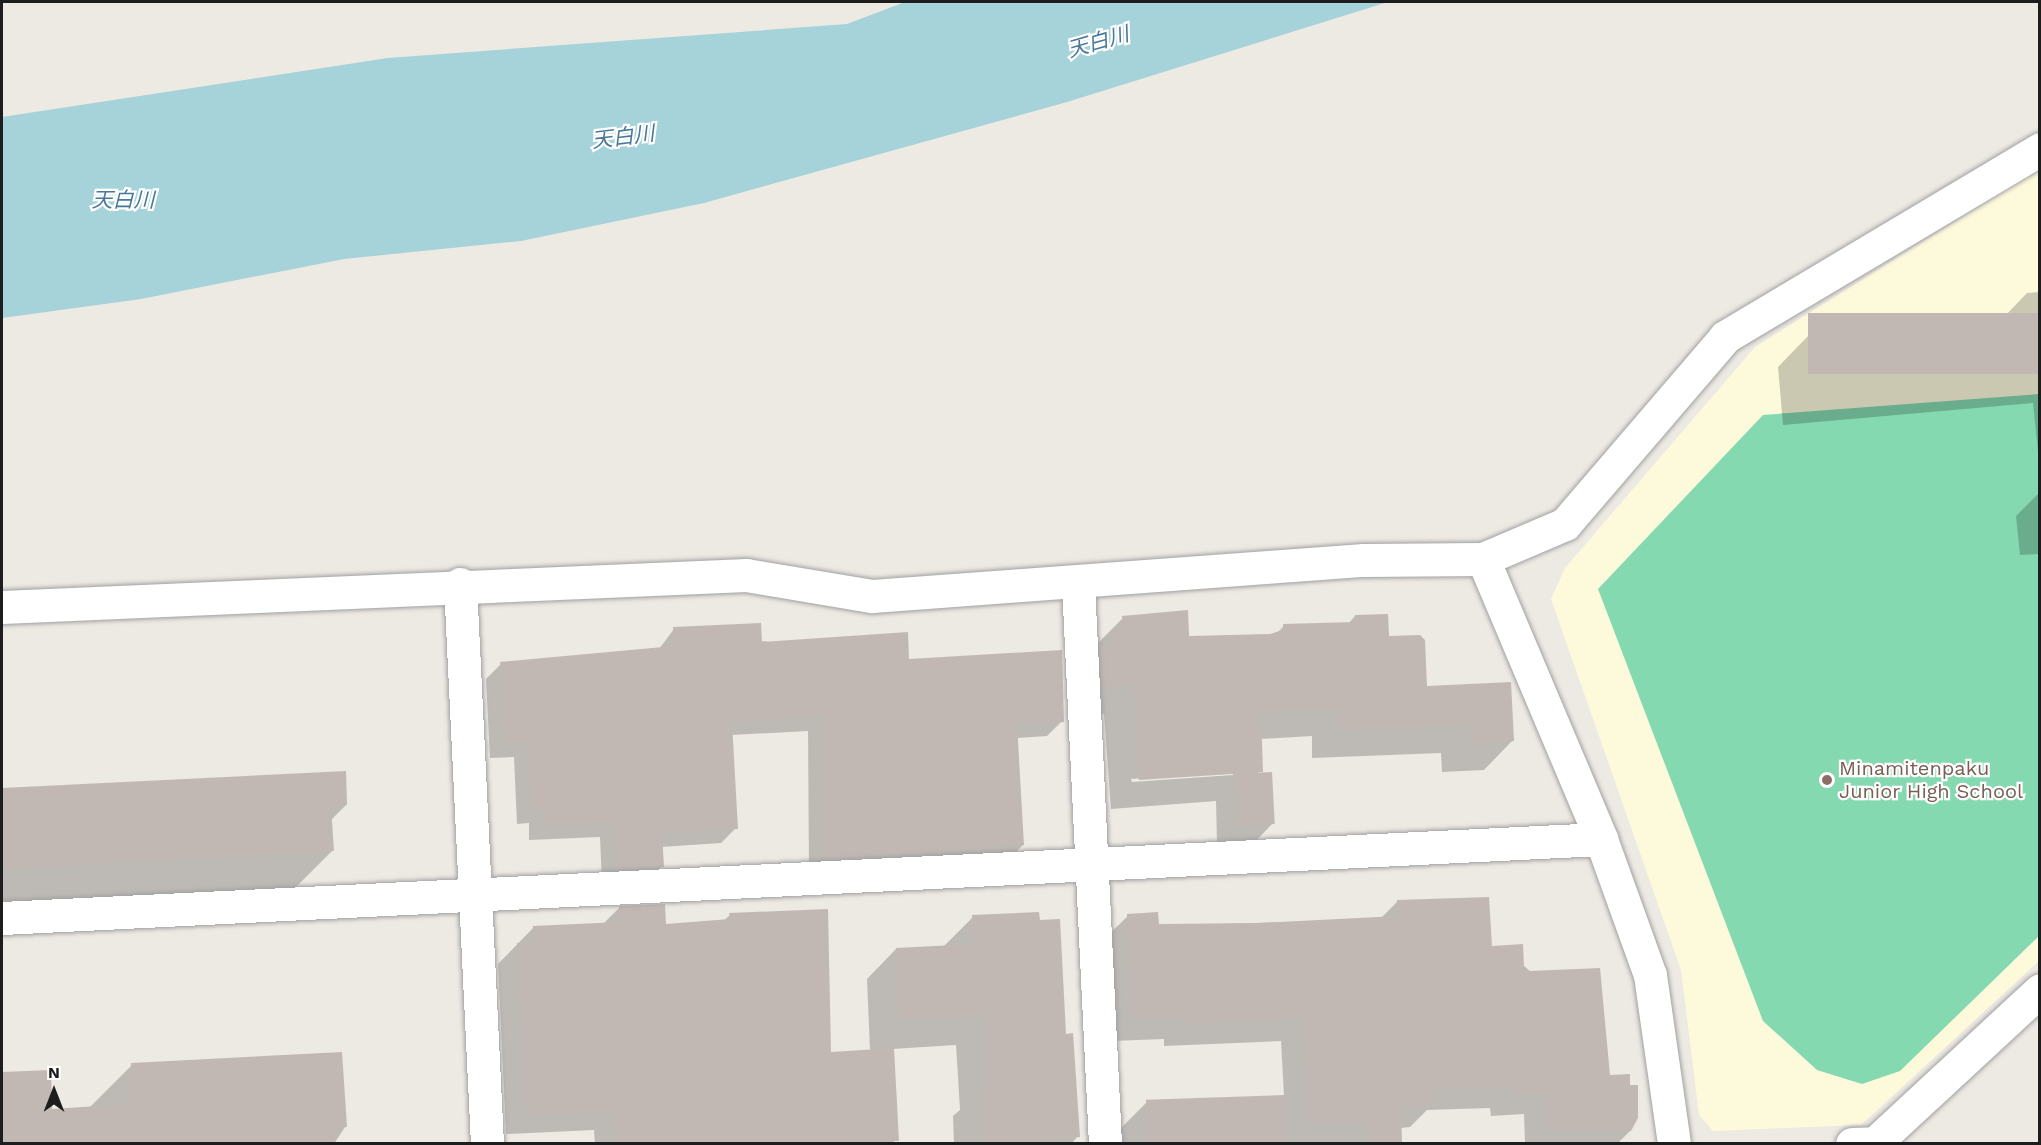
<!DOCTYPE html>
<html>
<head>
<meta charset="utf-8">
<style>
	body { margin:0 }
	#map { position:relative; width:2041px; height:1145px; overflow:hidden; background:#ede9e3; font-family:"Work Sans","Noto Sans JP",sans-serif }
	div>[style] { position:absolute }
	.education>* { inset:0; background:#fdfadc }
	.pitch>* { inset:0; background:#85d9b0 }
	.water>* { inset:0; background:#a5d3d9 }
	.shadow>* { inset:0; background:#0003 }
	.building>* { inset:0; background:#c2b8b3; transform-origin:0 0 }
	.roads { filter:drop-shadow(0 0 2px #a1a1a1) drop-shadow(0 0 2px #a1a1a1) }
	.street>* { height:33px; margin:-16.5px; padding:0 16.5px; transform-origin:16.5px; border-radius:16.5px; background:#fff }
	.dots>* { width:16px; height:16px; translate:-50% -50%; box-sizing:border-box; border:3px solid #fff; border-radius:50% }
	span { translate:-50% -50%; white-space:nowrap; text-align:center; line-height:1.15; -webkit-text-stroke:4.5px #fff; paint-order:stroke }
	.education-label { font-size:20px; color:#785e54 }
	.left { translate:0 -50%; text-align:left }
	.water-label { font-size:21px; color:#497898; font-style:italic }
	.frame { position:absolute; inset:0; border:3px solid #1d1d1d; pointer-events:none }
	.north { position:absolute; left:24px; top:1061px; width:60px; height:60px; -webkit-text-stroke:4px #fff; paint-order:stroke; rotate:0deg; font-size:16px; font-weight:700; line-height:24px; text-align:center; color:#1d1d1d }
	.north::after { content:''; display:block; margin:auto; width:21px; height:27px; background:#1d1d1d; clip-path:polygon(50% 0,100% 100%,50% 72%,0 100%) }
</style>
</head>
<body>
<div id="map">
	<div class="education">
		<i style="clip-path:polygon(2039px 169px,2039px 961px,1861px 1125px,1713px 1131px,1699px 1115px,1681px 970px,1551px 599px,1565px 568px,1755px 347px)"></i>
	</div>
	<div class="pitch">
		<i style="clip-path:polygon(2039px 394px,2039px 936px,1900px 1071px,1862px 1084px,1817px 1070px,1763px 1021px,1598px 589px,1763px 415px)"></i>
	</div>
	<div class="water">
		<i style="clip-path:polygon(905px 2px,1388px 2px,1067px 102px,704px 203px,521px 241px,344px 259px,141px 299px,2px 318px,2px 117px,388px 58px,847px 24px)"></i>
	</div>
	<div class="shadow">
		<i style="clip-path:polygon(2040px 292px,2040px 471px,2033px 403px,1783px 425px,1778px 367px,1809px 335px,2003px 318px,2027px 293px)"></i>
		<i style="clip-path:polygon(2040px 492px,2040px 554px,2020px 555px,2016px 516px)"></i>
		<i style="clip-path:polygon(evenodd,1355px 616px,1388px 638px,1426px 688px,1513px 740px,1484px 770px,1442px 772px,1441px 753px,1312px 758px,1312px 736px,1260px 739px,1258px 774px,1273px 823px,1254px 843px,1217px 844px,1216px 801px,1111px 809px,1104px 714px,1073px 716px,1094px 647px,1123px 618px,1187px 637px,1276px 634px,1284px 626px,1348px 624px,1355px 616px,1233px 772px,1233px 775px,1132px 782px,1131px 779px,1233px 772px)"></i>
		<i style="clip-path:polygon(674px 629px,908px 661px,1062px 721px,1047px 736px,1017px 738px,1023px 845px,1008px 860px,809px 873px,808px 731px,731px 735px,736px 828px,721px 843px,661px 847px,662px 866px,647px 881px,602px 884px,600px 837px,529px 840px,529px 823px,517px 824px,514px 757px,490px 758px,486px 679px,501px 664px,659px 649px)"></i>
		<i style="clip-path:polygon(344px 773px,346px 805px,331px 820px,333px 850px,277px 906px,2px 920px,2px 791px)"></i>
		<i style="clip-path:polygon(1397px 902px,1523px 967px,1608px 1077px,1630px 1131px,1617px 1144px,1525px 1144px,1524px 1114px,1491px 1116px,1490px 1108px,1427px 1110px,1410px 1127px,1400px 1128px,1400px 1144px,1119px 1144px,1118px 1131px,1146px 1103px,1284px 1096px,1281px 1041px,1164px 1046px,1164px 1039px,1111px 1041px,1105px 938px,1128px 916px,1157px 926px,1380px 919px)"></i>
		<i style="clip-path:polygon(619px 908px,664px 925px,723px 921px,730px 915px,830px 1054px,870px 1051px,867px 979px,896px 949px,943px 947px,973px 917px,1064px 1035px,1078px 1136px,1071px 1144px,954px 1144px,953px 1116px,960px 1110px,956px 1045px,892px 1049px,894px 1144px,595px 1144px,594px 1130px,506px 1134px,498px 964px,534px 927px,603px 924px)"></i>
		<i style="clip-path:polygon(132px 1065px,345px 1127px,334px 1144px,2px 1144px,2px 1074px,49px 1072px,51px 1110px,89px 1108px)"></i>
	</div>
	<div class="building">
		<i style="left:2040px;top:313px;width:61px;height:232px;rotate:90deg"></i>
		<i style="clip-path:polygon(1188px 610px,1189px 636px,1270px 634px,1283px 630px,1283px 624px,1355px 622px,1355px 615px,1388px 614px,1389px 636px,1420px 635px,1425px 640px,1427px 686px,1511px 682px,1514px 741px,1471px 744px,1470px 725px,1341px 730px,1340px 708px,1261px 712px,1263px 772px,1139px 780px,1133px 686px,1102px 688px,1100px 648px,1112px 647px,1111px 630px,1123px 630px,1122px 616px)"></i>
		<i style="clip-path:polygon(761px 623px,762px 642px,908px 632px,909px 659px,1062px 650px,1064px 722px,1017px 724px,1024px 845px,824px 859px,823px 716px,732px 722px,738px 829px,662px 833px,664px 867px,617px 869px,615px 822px,544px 825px,544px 808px,531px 809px,529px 742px,505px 744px,500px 662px,674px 646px,673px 627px)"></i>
		<i style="clip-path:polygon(346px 771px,347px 805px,331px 806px,334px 851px,2px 869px,2px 788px)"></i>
		<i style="left:1272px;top:772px;width:52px;height:38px;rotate:87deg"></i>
		<i style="clip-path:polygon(1489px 897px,1492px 946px,1523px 944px,1524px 966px,1530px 971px,1600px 968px,1610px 1075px,1630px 1074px,1630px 1085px,1638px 1085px,1638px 1118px,1631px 1131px,1548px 1131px,1546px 1093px,1513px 1094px,1512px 1087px,1433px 1088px,1434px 1105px,1401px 1107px,1402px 1143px,1369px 1143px,1368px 1121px,1308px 1123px,1303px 1019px,1186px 1024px,1186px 1017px,1132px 1019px,1127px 914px,1158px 912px,1159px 924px,1259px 923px,1397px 916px,1397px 900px)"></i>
		<i style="clip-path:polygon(665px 904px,666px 924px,730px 919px,729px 913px,828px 909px,831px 1052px,894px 1048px,899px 1141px,617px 1143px,615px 1111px,526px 1115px,517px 943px,534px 942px,533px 926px,619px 922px,619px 906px)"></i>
		<i style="clip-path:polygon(1039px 912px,1040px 920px,1060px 919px,1066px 1034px,1073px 1033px,1080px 1137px,984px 1143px,982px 1085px,989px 1085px,985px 1016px,899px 1021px,896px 948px,974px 944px,972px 915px)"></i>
		<i style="clip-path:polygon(342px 1052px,347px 1127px,335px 1128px,335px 1143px,2px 1143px,2px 1072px,51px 1070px,52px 1109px,129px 1104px,131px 1063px)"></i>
		<i style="left:1284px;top:1095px;width:48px;height:138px;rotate:88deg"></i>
	</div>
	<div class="roads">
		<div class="street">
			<i style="left:1483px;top:559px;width:89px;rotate:-23.1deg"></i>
			<i style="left:1565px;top:524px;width:246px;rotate:-49.4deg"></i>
			<i style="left:1725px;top:337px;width:367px;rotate:-30.8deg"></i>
			<i style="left:460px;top:584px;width:561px;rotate:87.24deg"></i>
			<i style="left:1078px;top:584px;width:561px;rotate:87.24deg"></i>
			<i style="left:2px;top:607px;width:745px;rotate:-2.46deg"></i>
			<i style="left:746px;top:575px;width:128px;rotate:9.5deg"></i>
			<i style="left:872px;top:596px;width:493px;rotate:-4.2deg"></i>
			<i style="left:1364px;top:560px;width:119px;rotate:-0.5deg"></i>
			<i style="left:1483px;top:559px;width:304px;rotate:67.1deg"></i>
			<i style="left:1601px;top:839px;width:145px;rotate:70.2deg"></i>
			<i style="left:1650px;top:975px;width:171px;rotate:81.9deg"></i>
			<i style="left:2px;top:918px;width:1601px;rotate:-2.83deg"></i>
			<i style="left:1852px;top:1144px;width:23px;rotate:-2deg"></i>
			<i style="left:1875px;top:1143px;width:225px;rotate:-42.8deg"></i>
		</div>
	</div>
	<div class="dots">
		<i style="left:1827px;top:780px;background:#8d6e63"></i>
	</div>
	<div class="education-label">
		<span class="left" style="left:1839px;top:780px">Minamitenpaku<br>Junior High School</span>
	</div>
	<div class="water-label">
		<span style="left:1098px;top:42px;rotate:-16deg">天白川</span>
		<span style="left:623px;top:137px;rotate:-7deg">天白川</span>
		<span style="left:123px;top:200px">天白川</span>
	</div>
	<div class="frame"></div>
	<div class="north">N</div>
</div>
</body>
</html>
